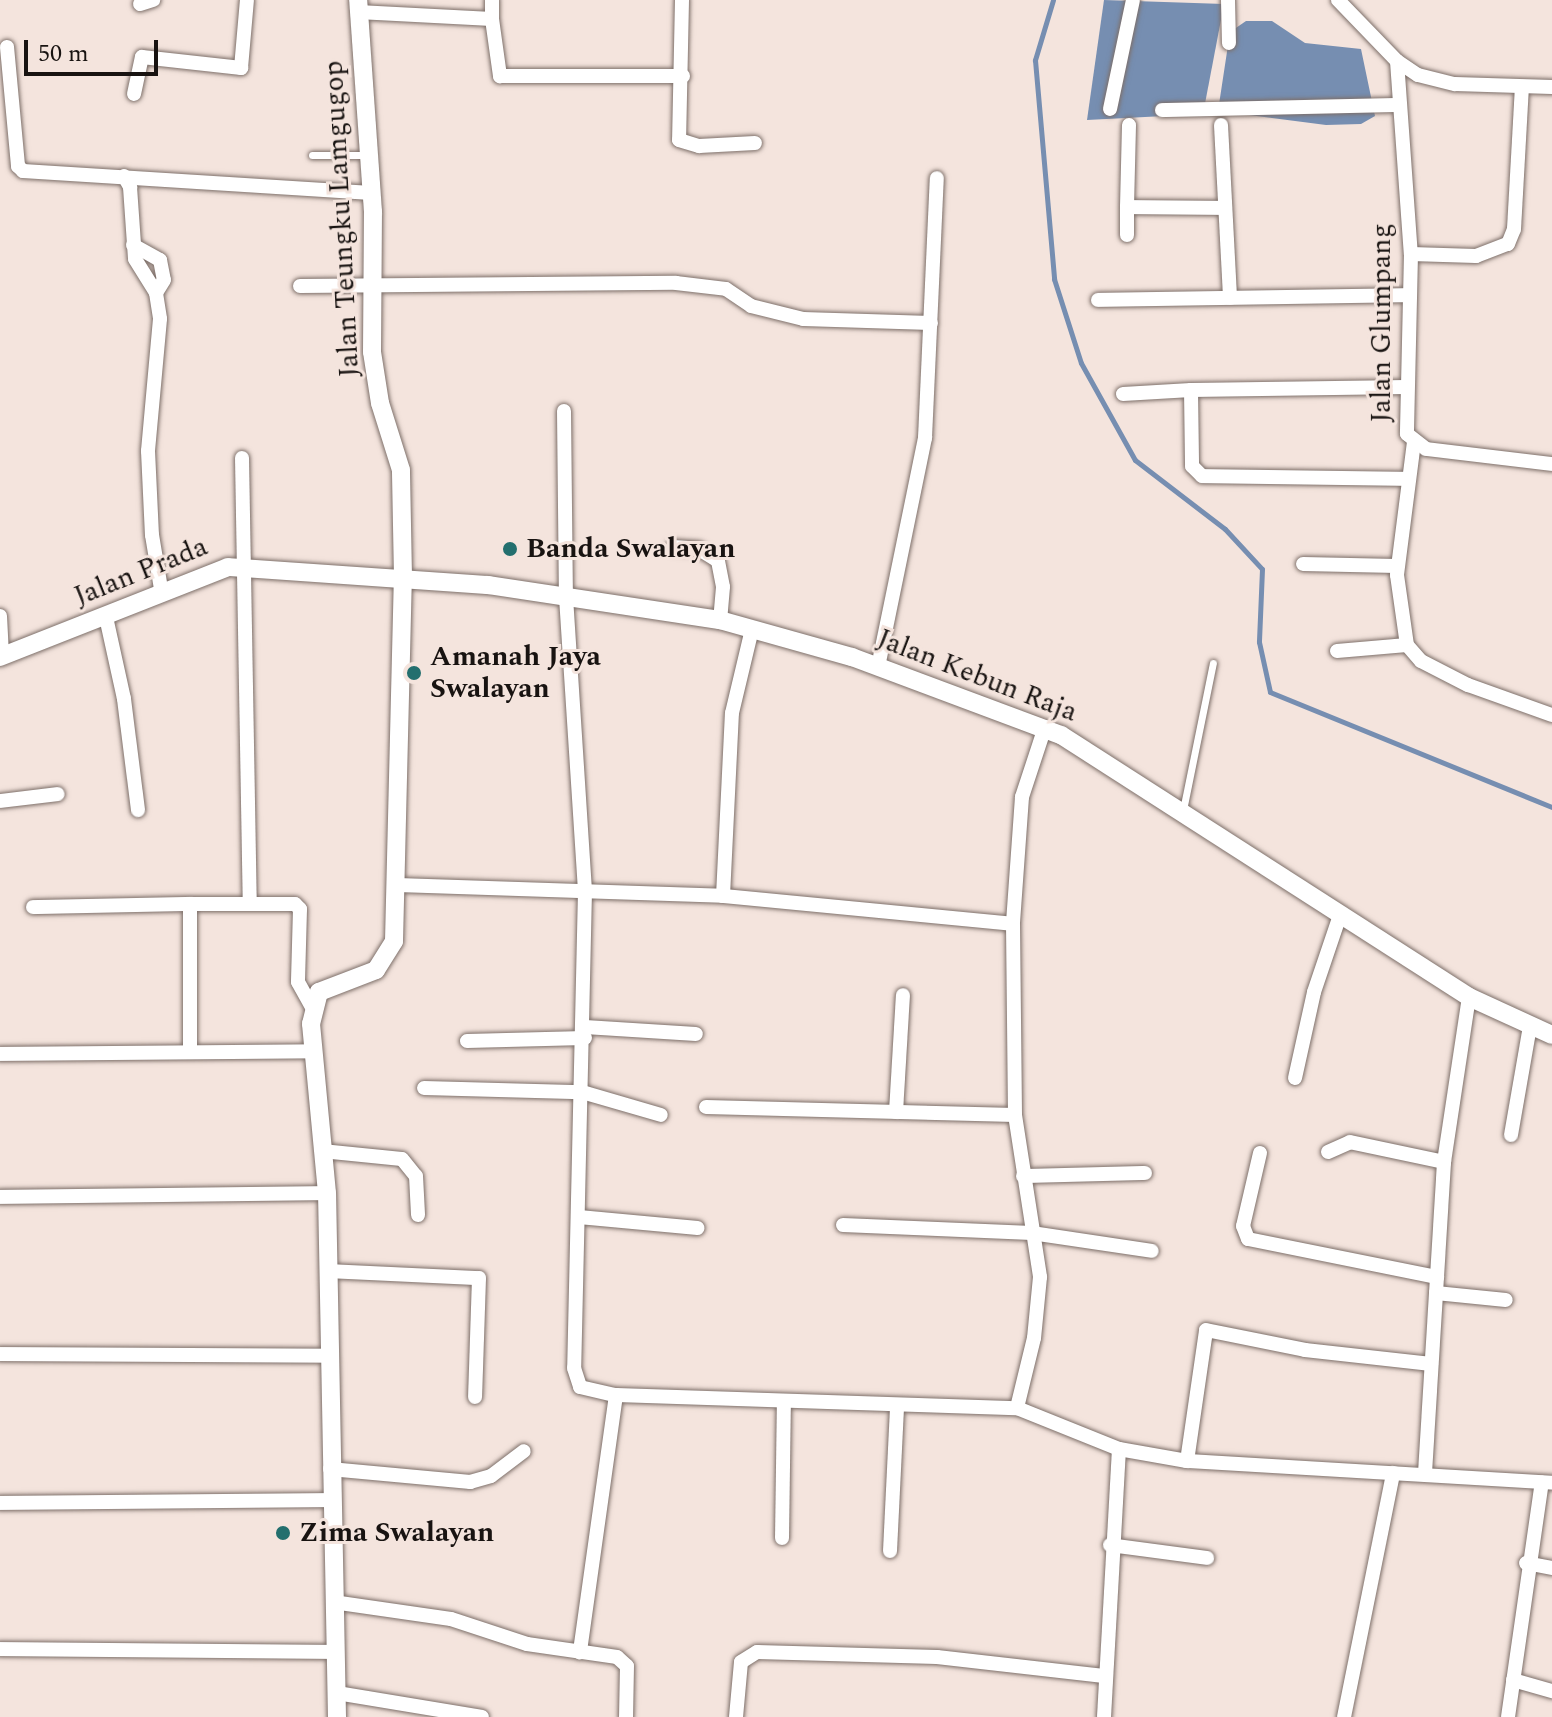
<!DOCTYPE html>
<html>
<head>
<meta charset="utf-8">
<style>
	body { margin:0 }
	#map { position:relative; width:1552px; height:1717px; overflow:hidden; background:#f4e4dd; font-family:Spectral,serif }
	div>[style] { position:absolute }
	.water>* { inset:0; background:#768eb1 }
	.stream>* { height:5px; margin:-2.5px; padding:0 2.5px; transform-origin:2.5px; border-radius:2.5px; background:#768eb1 }
	.roads { filter:drop-shadow(0 0 2px #7d6f69) drop-shadow(0 0 2px #7d6f69) }
	.service>* { height:7px; margin:-3.5px; padding:0 3.5px; transform-origin:3.5px; border-radius:3.5px; background:#fff }
	.minor>* { height:14px; margin:-7px; padding:0 7px; transform-origin:7px; border-radius:7px; background:#fff }
	.tertiary>* { height:18px; margin:-9px; padding:0 9px; transform-origin:9px; border-radius:9px; background:#fff }
	.dots>* { width:22px; height:22px; translate:-50% -50%; box-sizing:border-box; border:4px solid #f4e4dd; border-radius:50% }
	span { translate:-50% -50%; white-space:nowrap; text-align:center; line-height:1.15; -webkit-text-stroke:6px #f4e4dd; paint-order:stroke }
	.street-label { font-size:28px; color:#181311 }
	.poi-label { font-size:28px; color:#181311; font-weight:700 }
	.left { translate:0 -50%; text-align:left }
	.scale { position:absolute; left:24px; top:40px; width:134px; height:36px; box-sizing:border-box; border:4px solid #181311; border-top:0; padding-left:10px; font-size:24px; line-height:28px; white-space:nowrap; color:#181311; -webkit-text-stroke:6px #f4e4dd; paint-order:stroke }
</style>
</head>
<body>
<div id="map">
	<div class="water">
		<i style="clip-path:polygon(1104px 0,1224px 4px,1203px 114px,1087px 120px)"></i>
		<i style="clip-path:polygon(1246px 21px,1272px 21px,1305px 43px,1361px 49px,1375px 116px,1361px 124px,1326px 125px,1218px 111px,1230px 32px)"></i>
	</div>
	<div class="stream">
		<i style="left:1053px;top:0;width:63px;rotate:106.7deg"></i>
		<i style="left:1035px;top:60px;width:220px;rotate:85deg"></i>
		<i style="left:1054px;top:279px;width:88px;rotate:72.2deg"></i>
		<i style="left:1081px;top:363px;width:111px;rotate:60.9deg"></i>
		<i style="left:1135px;top:460px;width:113px;rotate:37.5deg"></i>
		<i style="left:1225px;top:529px;width:54px;rotate:47.2deg"></i>
		<i style="left:1262px;top:569px;width:73px;rotate:92.4deg"></i>
		<i style="left:1259px;top:642px;width:51px;rotate:77.6deg"></i>
		<i style="left:1270px;top:692px;width:305px;rotate:22.2deg"></i>
	</div>
	<div class="roads">
		<div class="service">
			<i style="left:312px;top:155px;width:55px"></i>
			<i style="left:1183px;top:810px;width:150px;rotate:-78.5deg"></i>
		</div>
		<div class="minor">
			<i style="left:682px;top:0;width:140px;rotate:91.2deg"></i>
			<i style="left:679px;top:140px;width:21px;rotate:17deg"></i>
			<i style="left:699px;top:146px;width:56px;rotate:-3.1deg"></i>
			<i style="left:1228px;top:0;width:43px;rotate:88.7deg"></i>
			<i style="left:1338px;top:0;width:85px;rotate:46deg"></i>
			<i style="left:1397px;top:61px;width:25px;rotate:34deg"></i>
			<i style="left:1418px;top:75px;width:38px;rotate:14deg"></i>
			<i style="left:1455px;top:84px;width:97px;rotate:1.8deg"></i>
			<i style="left:140px;top:4px;width:14px;rotate:-17deg"></i>
			<i style="left:358px;top:12px;width:134px;rotate:3deg"></i>
			<i style="left:492px;top:19px;width:58px;rotate:82deg"></i>
			<i style="left:500px;top:76px;width:183px"></i>
			<i style="left:492px;top:19px;width:19px;rotate:-90deg"></i>
			<i style="left:7px;top:47px;width:120px;rotate:84.7deg"></i>
			<i style="left:18px;top:166px;width:7px;rotate:45deg"></i>
			<i style="left:23px;top:171px;width:349px;rotate:3.6deg"></i>
			<i style="left:1397px;top:61px;width:194px;rotate:85.9deg"></i>
			<i style="left:1411px;top:254px;width:180px;rotate:91.3deg"></i>
			<i style="left:1407px;top:434px;width:24px;rotate:38deg"></i>
			<i style="left:1426px;top:449px;width:127px;rotate:6.8deg"></i>
			<i style="left:134px;top:94px;width:38px;rotate:-78deg"></i>
			<i style="left:142px;top:57px;width:100px;rotate:6.3deg"></i>
			<i style="left:241px;top:68px;width:68px;rotate:-85deg"></i>
			<i style="left:1110px;top:109px;width:111px;rotate:-78.1deg"></i>
			<i style="left:1162px;top:110px;width:238px;rotate:-1.2deg"></i>
			<i style="left:1221px;top:125px;width:173px;rotate:87deg"></i>
			<i style="left:124px;top:176px;width:13px;rotate:61deg"></i>
			<i style="left:130px;top:187px;width:72px;rotate:86deg"></i>
			<i style="left:135px;top:259px;width:40px;rotate:58deg"></i>
			<i style="left:156px;top:293px;width:26px;rotate:81deg"></i>
			<i style="left:160px;top:319px;width:133px;rotate:95.2deg"></i>
			<i style="left:148px;top:451px;width:84px;rotate:87.3deg"></i>
			<i style="left:152px;top:535px;width:55px;rotate:80.5deg"></i>
			<i style="left:1127px;top:207px;width:82px;rotate:-88.6deg"></i>
			<i style="left:1127px;top:235px;width:28px;rotate:-90deg"></i>
			<i style="left:1127px;top:207px;width:98px;rotate:0.6deg"></i>
			<i style="left:133px;top:245px;width:31px;rotate:29deg"></i>
			<i style="left:160px;top:260px;width:20px;rotate:79deg"></i>
			<i style="left:164px;top:280px;width:15px;rotate:122deg"></i>
			<i style="left:1411px;top:254px;width:65px;rotate:1.8deg"></i>
			<i style="left:1476px;top:256px;width:34px;rotate:-21deg"></i>
			<i style="left:1508px;top:244px;width:16px;rotate:-68deg"></i>
			<i style="left:1514px;top:229px;width:141px;rotate:-86.8deg"></i>
			<i style="left:300px;top:286px;width:376px;rotate:-0.5deg"></i>
			<i style="left:676px;top:283px;width:50px;rotate:6.8deg"></i>
			<i style="left:726px;top:289px;width:30px;rotate:34deg"></i>
			<i style="left:751px;top:306px;width:54px;rotate:14deg"></i>
			<i style="left:803px;top:319px;width:128px;rotate:1.8deg"></i>
			<i style="left:1098px;top:300px;width:312px;rotate:-0.9deg"></i>
			<i style="left:1191px;top:390px;width:215px;rotate:-0.8deg"></i>
			<i style="left:1123px;top:394px;width:68px;rotate:-3.4deg"></i>
			<i style="left:1191px;top:390px;width:76px;rotate:89.2deg"></i>
			<i style="left:1192px;top:466px;width:14px;rotate:45deg"></i>
			<i style="left:1202px;top:476px;width:207px;rotate:0.8deg"></i>
			<i style="left:564px;top:411px;width:186px;rotate:89.4deg"></i>
			<i style="left:566px;top:597px;width:295px;rotate:86.3deg"></i>
			<i style="left:585px;top:891px;width:477px;rotate:91.3deg"></i>
			<i style="left:574px;top:1368px;width:20px;rotate:72deg"></i>
			<i style="left:580px;top:1387px;width:37px;rotate:13deg"></i>
			<i style="left:616px;top:1395px;width:260px;rotate:98deg"></i>
			<i style="left:1414px;top:442px;width:134px;rotate:97.3deg"></i>
			<i style="left:1397px;top:575px;width:71px;rotate:81.9deg"></i>
			<i style="left:1407px;top:645px;width:21px;rotate:49deg"></i>
			<i style="left:1421px;top:661px;width:53px;rotate:27.1deg"></i>
			<i style="left:1468px;top:685px;width:89px;rotate:19.7deg"></i>
			<i style="left:242px;top:458px;width:445px;rotate:89deg"></i>
			<i style="left:673px;top:547px;width:26px;rotate:4deg"></i>
			<i style="left:699px;top:549px;width:22px;rotate:32deg"></i>
			<i style="left:718px;top:561px;width:26px;rotate:79deg"></i>
			<i style="left:723px;top:587px;width:33px;rotate:95deg"></i>
			<i style="left:1303px;top:564px;width:94px;rotate:1.2deg"></i>
			<i style="left:0;top:616px;width:40px;rotate:87.1deg"></i>
			<i style="left:106px;top:617px;width:84px;rotate:77.6deg"></i>
			<i style="left:124px;top:699px;width:112px;rotate:82.8deg"></i>
			<i style="left:1337px;top:651px;width:70px;rotate:-4.9deg"></i>
			<i style="left:878px;top:667px;width:234px;rotate:-78.4deg"></i>
			<i style="left:925px;top:438px;width:260px;rotate:-87.4deg"></i>
			<i style="left:1045px;top:727px;width:74px;rotate:108.2deg"></i>
			<i style="left:1022px;top:797px;width:127px;rotate:94.1deg"></i>
			<i style="left:1013px;top:924px;width:191px;rotate:89.4deg"></i>
			<i style="left:1015px;top:1115px;width:164px;rotate:81.2deg"></i>
			<i style="left:1040px;top:1277px;width:61px;rotate:95.6deg"></i>
			<i style="left:1034px;top:1338px;width:72px;rotate:103.7deg"></i>
			<i style="left:1017px;top:1408px;width:110px;rotate:21.9deg"></i>
			<i style="left:1119px;top:1449px;width:69px;rotate:10deg"></i>
			<i style="left:1187px;top:1461px;width:366px;rotate:3.4deg"></i>
			<i style="left:0;top:801px;width:58px;rotate:-6.9deg"></i>
			<i style="left:397px;top:885px;width:326px;rotate:1.9deg"></i>
			<i style="left:723px;top:896px;width:291px;rotate:5.5deg"></i>
			<i style="left:723px;top:896px;width:183px;rotate:-87.2deg"></i>
			<i style="left:732px;top:713px;width:86px;rotate:-76.6deg"></i>
			<i style="left:33px;top:907px;width:157px;rotate:-1.1deg"></i>
			<i style="left:585px;top:1027px;width:111px;rotate:3.6deg"></i>
			<i style="left:467px;top:1041px;width:118px;rotate:-1.5deg"></i>
			<i style="left:190px;top:1052px;width:148px;rotate:-90deg"></i>
			<i style="left:190px;top:904px;width:105px"></i>
			<i style="left:295px;top:904px;width:7px;rotate:45deg"></i>
			<i style="left:300px;top:909px;width:73px;rotate:91.6deg"></i>
			<i style="left:298px;top:982px;width:31px;rotate:61deg"></i>
			<i style="left:0;top:1054px;width:314px;rotate:-0.5deg"></i>
			<i style="left:1295px;top:1078px;width:88px;rotate:-77.5deg"></i>
			<i style="left:1314px;top:992px;width:81px;rotate:-71.3deg"></i>
			<i style="left:424px;top:1088px;width:158px;rotate:1.5deg"></i>
			<i style="left:582px;top:1092px;width:82px;rotate:16.2deg"></i>
			<i style="left:706px;top:1107px;width:309px;rotate:1.5deg"></i>
			<i style="left:896px;top:1112px;width:117px;rotate:-86.6deg"></i>
			<i style="left:1511px;top:1135px;width:111px;rotate:-80.1deg"></i>
			<i style="left:322px;top:1151px;width:80px;rotate:5.7deg"></i>
			<i style="left:402px;top:1159px;width:22px;rotate:51deg"></i>
			<i style="left:416px;top:1176px;width:39px;rotate:87deg"></i>
			<i style="left:1328px;top:1152px;width:24px;rotate:-24deg"></i>
			<i style="left:1350px;top:1142px;width:96px;rotate:12deg"></i>
			<i style="left:1260px;top:1153px;width:75px;rotate:103.1deg"></i>
			<i style="left:1243px;top:1226px;width:14px;rotate:69deg"></i>
			<i style="left:1248px;top:1239px;width:193px;rotate:11.4deg"></i>
			<i style="left:1023px;top:1176px;width:122px;rotate:-1.4deg"></i>
			<i style="left:0;top:1197px;width:327px;rotate:-0.7deg"></i>
			<i style="left:579px;top:1217px;width:119px;rotate:5.3deg"></i>
			<i style="left:843px;top:1225px;width:189px;rotate:2.4deg"></i>
			<i style="left:1032px;top:1233px;width:121px;rotate:8.5deg"></i>
			<i style="left:329px;top:1271px;width:150px;rotate:2.7deg"></i>
			<i style="left:479px;top:1278px;width:119px;rotate:91.9deg"></i>
			<i style="left:1436px;top:1293px;width:70px;rotate:5.7deg"></i>
			<i style="left:0;top:1354px;width:329px;rotate:0.3deg"></i>
			<i style="left:616px;top:1395px;width:401px;rotate:1.9deg"></i>
			<i style="left:1187px;top:1461px;width:132px;rotate:-81.7deg"></i>
			<i style="left:1206px;top:1330px;width:101px;rotate:11.4deg"></i>
			<i style="left:1305px;top:1350px;width:127px;rotate:6.3deg"></i>
			<i style="left:330px;top:1469px;width:141px;rotate:5.3deg"></i>
			<i style="left:470px;top:1482px;width:22px;rotate:-16deg"></i>
			<i style="left:491px;top:1476px;width:41px;rotate:-37.1deg"></i>
			<i style="left:1425px;top:1473px;width:312px;rotate:-86.5deg"></i>
			<i style="left:1444px;top:1162px;width:167px;rotate:-81.4deg"></i>
			<i style="left:0;top:1503px;width:331px;rotate:-0.5deg"></i>
			<i style="left:782px;top:1538px;width:136px;rotate:-89.2deg"></i>
			<i style="left:1110px;top:1545px;width:98px;rotate:7.6deg"></i>
			<i style="left:890px;top:1551px;width:144px;rotate:-87.2deg"></i>
			<i style="left:1526px;top:1563px;width:26px;rotate:11deg"></i>
			<i style="left:333px;top:1602px;width:119px;rotate:8.2deg"></i>
			<i style="left:451px;top:1619px;width:80px;rotate:18.2deg"></i>
			<i style="left:527px;top:1644px;width:91px;rotate:8.2deg"></i>
			<i style="left:617px;top:1657px;width:13px;rotate:42deg"></i>
			<i style="left:627px;top:1666px;width:51px;rotate:91.1deg"></i>
			<i style="left:0;top:1649px;width:334px;rotate:0.5deg"></i>
			<i style="left:1513px;top:1680px;width:41px;rotate:15.8deg"></i>
			<i style="left:337px;top:1693px;width:147px;rotate:9.4deg"></i>
			<i style="left:736px;top:1717px;width:55px;rotate:-84.8deg"></i>
			<i style="left:741px;top:1662px;width:19px;rotate:-32deg"></i>
			<i style="left:757px;top:1652px;width:180px;rotate:1.6deg"></i>
			<i style="left:937px;top:1657px;width:168px;rotate:6.5deg"></i>
			<i style="left:1104px;top:1717px;width:268px;rotate:-86.8deg"></i>
			<i style="left:1344px;top:1717px;width:249px;rotate:-78.6deg"></i>
			<i style="left:1508px;top:1717px;width:237px;rotate:-81.8deg"></i>
		</div>
		<div class="tertiary">
			<i style="left:0;top:657px;width:245px;rotate:-21.5deg"></i>
			<i style="left:228px;top:567px;width:261px;rotate:4deg"></i>
			<i style="left:488px;top:585px;width:235px;rotate:8.6deg"></i>
			<i style="left:720px;top:620px;width:137px;rotate:15.7deg"></i>
			<i style="left:852px;top:657px;width:223px;rotate:20.5deg"></i>
			<i style="left:1061px;top:735px;width:485px;rotate:32.7deg"></i>
			<i style="left:1469px;top:997px;width:91px;rotate:24.6deg"></i>
			<i style="left:337px;top:1717px;width:524px;rotate:-91.09deg"></i>
			<i style="left:327px;top:1193px;width:170px;rotate:-95.4deg"></i>
			<i style="left:311px;top:1024px;width:33px;rotate:-76deg"></i>
			<i style="left:319px;top:992px;width:61px;rotate:-21.1deg"></i>
			<i style="left:376px;top:970px;width:34px;rotate:-58deg"></i>
			<i style="left:394px;top:941px;width:364px;rotate:-88.6deg"></i>
			<i style="left:403px;top:577px;width:107px;rotate:-91.1deg"></i>
			<i style="left:401px;top:470px;width:70px;rotate:-107.4deg"></i>
			<i style="left:380px;top:403px;width:52px;rotate:-98.9deg"></i>
			<i style="left:372px;top:352px;width:140px;rotate:-89.6deg"></i>
			<i style="left:373px;top:212px;width:213px;rotate:-94deg"></i>
		</div>
	</div>
	<div class="dots">
		<i style="left:510px;top:549px;background:#236f6e"></i>
		<i style="left:414px;top:673px;background:#236f6e"></i>
		<i style="left:283px;top:1533px;background:#236f6e"></i>
	</div>
	<div class="street-label">
		<span style="left:342px;top:219px;rotate:-93deg">Jalan Teungku Lamgugop</span>
		<span style="left:1382px;top:323px;rotate:-90deg">Jalan Glumpang</span>
		<span style="left:141px;top:572px;rotate:-22deg">Jalan Prada</span>
		<span style="left:977px;top:676px;rotate:21deg">Jalan Kebun Raja</span>
	</div>
	<div class="poi-label">
		<span class="left" style="left:526px;top:549px">Banda Swalayan</span>
		<span class="left" style="left:430px;top:673px">Amanah Jaya<br>Swalayan</span>
		<span class="left" style="left:299px;top:1533px">Zima Swalayan</span>
	</div>
	<div class="scale">50 m</div>
</div>
</body>
</html>
